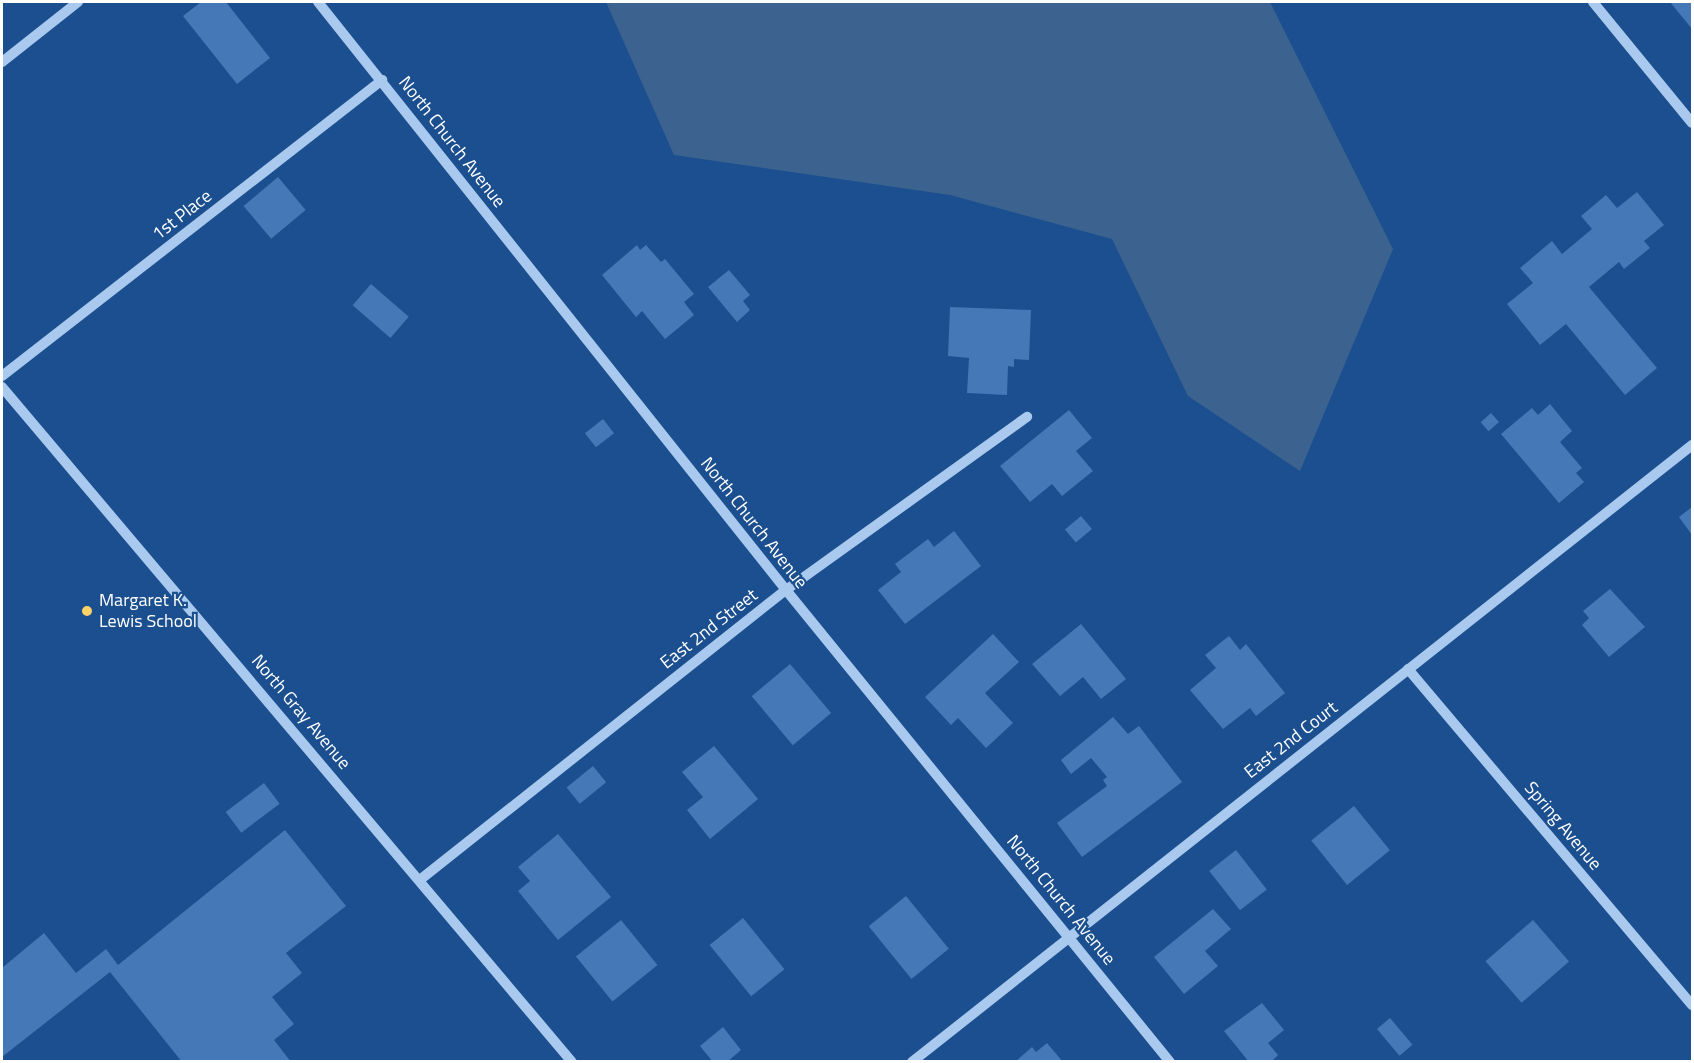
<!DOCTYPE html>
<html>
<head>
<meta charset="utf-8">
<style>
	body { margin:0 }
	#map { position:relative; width:1694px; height:1063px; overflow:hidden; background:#1b4f8f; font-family:"Titillium Web",sans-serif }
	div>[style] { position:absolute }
	.water>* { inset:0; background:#3c6290 }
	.building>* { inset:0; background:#4478b7; transform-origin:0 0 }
	.minor>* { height:10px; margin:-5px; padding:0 5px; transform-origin:5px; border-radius:5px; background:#a9c9ee }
	.dots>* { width:16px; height:16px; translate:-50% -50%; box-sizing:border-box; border:3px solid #1b4f8f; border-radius:50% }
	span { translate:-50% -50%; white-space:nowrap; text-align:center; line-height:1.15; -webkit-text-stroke:4.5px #1b4f8f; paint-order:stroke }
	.street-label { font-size:18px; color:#fff }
	.poi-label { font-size:18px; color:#fff }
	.left { translate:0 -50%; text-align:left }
	.frame { position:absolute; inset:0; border:3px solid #fff; pointer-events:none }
</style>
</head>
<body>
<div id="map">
	<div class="water">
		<i style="clip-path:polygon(606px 2px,1270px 2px,1393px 249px,1300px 471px,1188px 396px,1112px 239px,950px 195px,674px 155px)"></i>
	</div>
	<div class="building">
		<i style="clip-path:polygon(201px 2px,226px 2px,270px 58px,237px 84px,183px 16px)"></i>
		<i style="clip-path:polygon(1670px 2px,1692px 2px,1692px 29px)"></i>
		<i style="left:278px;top:177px;width:43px;height:45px;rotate:50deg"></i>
		<i style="clip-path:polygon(1637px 192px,1664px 225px,1644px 241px,1650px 248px,1624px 269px,1619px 262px,1589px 287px,1657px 368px,1625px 395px,1566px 324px,1540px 345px,1507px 304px,1533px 283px,1520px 268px,1552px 241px,1562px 254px,1592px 229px,1581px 216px,1606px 195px,1617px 208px)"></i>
		<i style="clip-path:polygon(637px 245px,640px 250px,646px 245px,661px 262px,665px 259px,694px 294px,684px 302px,694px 315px,665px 339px,642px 311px,636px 317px,602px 275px)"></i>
		<i style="clip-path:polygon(729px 270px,750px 295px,743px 301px,750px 310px,737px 322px,708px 287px)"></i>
		<i style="left:371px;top:284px;width:50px;height:28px;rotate:41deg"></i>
		<i style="clip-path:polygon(950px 307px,1031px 310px,1029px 360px,1014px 359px,1014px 367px,1008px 366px,1007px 395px,967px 393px,969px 358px,948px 356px)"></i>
		<i style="clip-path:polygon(1550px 404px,1572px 431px,1560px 442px,1582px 468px,1576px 473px,1584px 482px,1559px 503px,1501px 434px,1532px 408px,1538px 415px)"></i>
		<i style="clip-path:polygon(1069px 410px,1092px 438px,1076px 451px,1093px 471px,1062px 496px,1052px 484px,1030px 502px,1000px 466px)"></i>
		<i style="left:1491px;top:413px;width:12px;height:14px;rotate:48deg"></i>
		<i style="left:603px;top:419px;width:18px;height:23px;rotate:52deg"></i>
		<i style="clip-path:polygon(1692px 507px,1692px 535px,1679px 517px)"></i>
		<i style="left:1081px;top:516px;width:17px;height:21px;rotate:50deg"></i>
		<i style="clip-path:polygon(954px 531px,981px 566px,905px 624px,878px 590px,901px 572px,895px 564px,928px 539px,934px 547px)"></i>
		<i style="clip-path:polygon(1610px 589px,1645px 627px,1609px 657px,1582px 625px,1589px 618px,1583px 611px)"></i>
		<i style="clip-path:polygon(1081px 624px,1126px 679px,1101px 699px,1083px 677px,1060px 696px,1032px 664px)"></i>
		<i style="clip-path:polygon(993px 634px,1019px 662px,985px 693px,1013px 723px,986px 748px,958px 718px,951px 725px,925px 697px)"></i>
		<i style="clip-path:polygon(1229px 636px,1240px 650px,1246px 644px,1285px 693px,1256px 716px,1250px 708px,1223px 729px,1190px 690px,1216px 668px,1205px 655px)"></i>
		<i style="left:790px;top:664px;width:64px;height:50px;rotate:50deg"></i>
		<i style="clip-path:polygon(1113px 717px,1128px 734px,1139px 726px,1182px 782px,1082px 857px,1057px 823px,1107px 786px,1103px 780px,1107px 777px,1091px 758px,1071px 774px,1061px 760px)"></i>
		<i style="clip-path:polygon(714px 746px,758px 799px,710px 839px,687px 810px,703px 797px,682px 772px)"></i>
		<i style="left:593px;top:766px;width:21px;height:34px;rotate:51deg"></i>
		<i style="left:264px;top:783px;width:26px;height:48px;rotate:53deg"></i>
		<i style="left:1354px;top:806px;width:57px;height:55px;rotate:51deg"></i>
		<i style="clip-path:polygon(285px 830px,346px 906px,286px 953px,302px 973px,272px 997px,294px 1024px,274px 1040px,291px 1062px,182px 1062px,110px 972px,2px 1057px,2px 968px,44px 933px,76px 973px,106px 949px,118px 965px)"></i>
		<i style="clip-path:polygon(558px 834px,611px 897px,558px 940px,518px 891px,530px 881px,518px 867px)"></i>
		<i style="left:1236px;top:850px;width:50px;height:34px;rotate:52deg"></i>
		<i style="left:906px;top:896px;width:68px;height:48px;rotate:51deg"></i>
		<i style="clip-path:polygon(1213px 909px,1231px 929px,1205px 951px,1218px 966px,1184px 994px,1154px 957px)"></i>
		<i style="left:743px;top:918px;width:66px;height:43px;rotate:51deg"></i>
		<i style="left:621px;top:920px;width:58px;height:58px;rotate:51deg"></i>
		<i style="left:1533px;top:920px;width:55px;height:63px;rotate:49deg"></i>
		<i style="clip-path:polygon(1262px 1003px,1284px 1030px,1268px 1043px,1278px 1055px,1271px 1062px,1249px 1062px,1224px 1031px)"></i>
		<i style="left:1390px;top:1018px;width:35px;height:17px;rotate:50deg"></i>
		<i style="clip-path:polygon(723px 1027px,741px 1050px,727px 1062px,713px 1062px,700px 1046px)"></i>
		<i style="clip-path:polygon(1047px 1043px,1063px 1062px,1015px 1062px,1032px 1047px,1036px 1052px)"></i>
	</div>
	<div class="minor">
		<i style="left:318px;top:2px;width:752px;rotate:51.48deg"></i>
		<i style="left:786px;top:590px;width:608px;rotate:50.87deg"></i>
		<i style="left:1593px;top:2px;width:156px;rotate:50.7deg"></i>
		<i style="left:2px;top:62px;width:97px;rotate:-38.3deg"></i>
		<i style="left:2px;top:376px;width:482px;rotate:-37.9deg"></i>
		<i style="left:2px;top:387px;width:883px;rotate:49.82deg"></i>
		<i style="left:1408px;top:669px;width:440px;rotate:49.8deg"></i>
		<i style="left:421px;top:879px;width:466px;rotate:-38.4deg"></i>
		<i style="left:786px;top:590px;width:297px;rotate:-35.7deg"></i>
		<i style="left:912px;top:1062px;width:995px;rotate:-38.34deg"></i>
	</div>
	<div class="dots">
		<i style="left:87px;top:611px;background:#ffd166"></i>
	</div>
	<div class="street-label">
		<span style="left:452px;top:142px;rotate:52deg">North Church Avenue</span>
		<span style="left:182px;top:215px;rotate:-38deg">1st Place</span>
		<span style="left:754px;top:523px;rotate:52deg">North Church Avenue</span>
		<span style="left:709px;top:629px;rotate:-38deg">East 2nd Street</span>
		<span style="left:301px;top:712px;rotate:50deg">North Gray Avenue</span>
		<span style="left:1291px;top:740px;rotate:-38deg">East 2nd Court</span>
		<span style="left:1563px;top:826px;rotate:50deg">Spring Avenue</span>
		<span style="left:1061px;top:900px;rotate:51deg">North Church Avenue</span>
	</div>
	<div class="poi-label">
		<span class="left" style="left:99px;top:611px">Margaret K.<br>Lewis School</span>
	</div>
	<div class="frame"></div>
</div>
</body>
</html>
